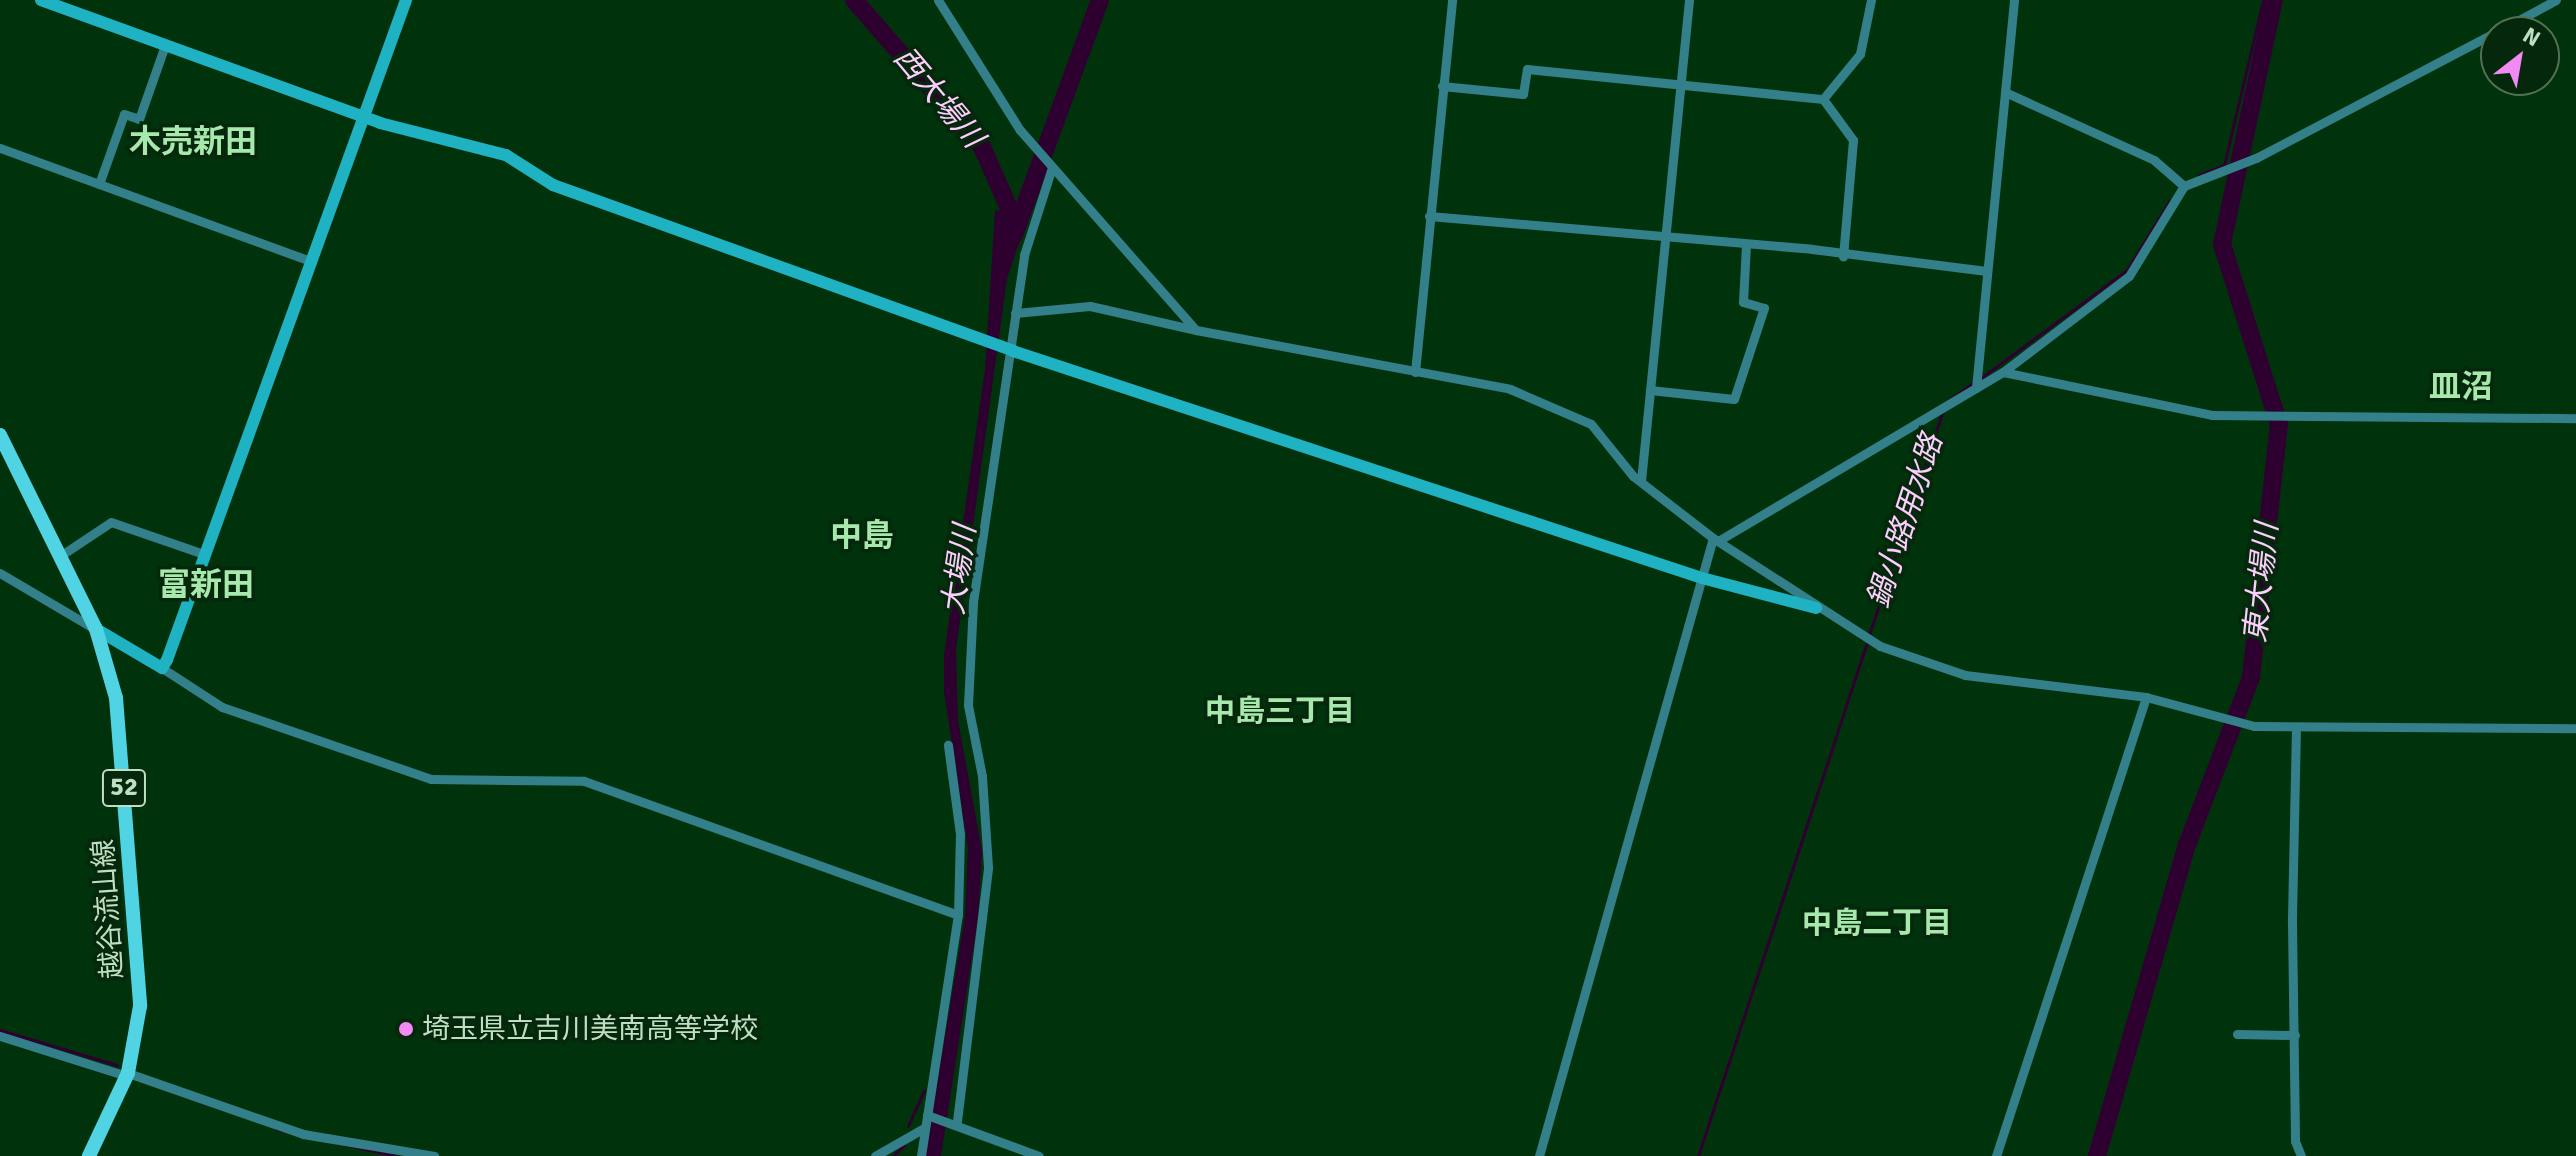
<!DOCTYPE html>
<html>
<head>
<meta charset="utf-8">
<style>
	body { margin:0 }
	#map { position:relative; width:2576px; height:1156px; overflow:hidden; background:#00330c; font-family:Signika,"Noto Sans JP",sans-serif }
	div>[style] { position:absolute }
	.water>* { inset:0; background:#2e0030 }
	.stream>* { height:3px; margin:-1.5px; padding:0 1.5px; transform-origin:1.5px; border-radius:1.5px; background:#2e0030 }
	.river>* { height:18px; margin:-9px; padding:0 9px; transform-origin:9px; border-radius:9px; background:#2e0030 }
	.street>* { height:9px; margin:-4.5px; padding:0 4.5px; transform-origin:4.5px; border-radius:4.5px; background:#33808a }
	.secondary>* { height:12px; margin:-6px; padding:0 6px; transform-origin:6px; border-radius:6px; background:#1eb2c2 }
	.primary>* { height:14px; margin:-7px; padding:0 7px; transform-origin:7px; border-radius:7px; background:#50d4e4 }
	.dots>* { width:22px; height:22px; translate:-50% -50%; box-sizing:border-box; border:4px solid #05270b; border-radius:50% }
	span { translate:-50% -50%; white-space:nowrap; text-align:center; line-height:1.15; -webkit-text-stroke:7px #05270b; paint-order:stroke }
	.shield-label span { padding:2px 6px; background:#05270b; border:2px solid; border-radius:6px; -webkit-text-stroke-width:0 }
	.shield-label { font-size:26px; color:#c0dfc2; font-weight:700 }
	.street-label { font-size:28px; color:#c0dfc2 }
	.poi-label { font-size:28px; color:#c0dfc2 }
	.left { translate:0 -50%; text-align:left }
	.water-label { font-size:30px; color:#fecffe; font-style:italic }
	.neighbourhood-label { font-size:30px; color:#a7e8ac; font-weight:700 }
	.quarter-label { font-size:32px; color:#a7e8ac; font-weight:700 }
	.north { position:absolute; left:2480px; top:16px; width:80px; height:80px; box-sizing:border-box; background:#05270b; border:2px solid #507154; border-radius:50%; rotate:31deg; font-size:22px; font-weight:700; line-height:32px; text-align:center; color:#c0dfc2 }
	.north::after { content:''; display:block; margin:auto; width:28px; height:36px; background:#f28af3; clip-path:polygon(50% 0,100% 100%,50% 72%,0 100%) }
</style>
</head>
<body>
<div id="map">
	<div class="water">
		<i style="clip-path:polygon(995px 210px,1029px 213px,1007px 279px,956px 650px,958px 720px,982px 851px,978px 918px,941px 1156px,925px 1156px,965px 916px,968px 848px,944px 692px,944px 655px,985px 369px)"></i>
	</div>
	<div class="stream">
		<i style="left:2199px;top:175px;width:27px;rotate:-22deg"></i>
		<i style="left:2224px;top:165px;width:170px;rotate:-76.7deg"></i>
		<i style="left:1981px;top:378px;width:182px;rotate:-36.5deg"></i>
		<i style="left:2127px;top:270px;width:82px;rotate:-58.4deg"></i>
		<i style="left:1945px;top:403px;width:36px;rotate:-36deg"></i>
		<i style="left:1869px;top:635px;width:237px;rotate:-71.8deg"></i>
		<i style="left:0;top:1030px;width:122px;rotate:16.7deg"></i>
		<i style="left:908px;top:1126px;width:39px;rotate:-66deg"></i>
		<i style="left:276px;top:1129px;width:123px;rotate:12.7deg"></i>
		<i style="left:893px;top:1156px;width:16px;rotate:-45deg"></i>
		<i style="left:1698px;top:1156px;width:541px;rotate:-71.8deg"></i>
	</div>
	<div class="river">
		<i style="left:854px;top:0;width:195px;rotate:49deg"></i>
		<i style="left:982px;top:147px;width:84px;rotate:66.2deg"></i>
		<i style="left:1016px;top:224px;width:9px;rotate:108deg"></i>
		<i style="left:1014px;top:235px;width:250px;rotate:-69.9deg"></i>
		<i style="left:2097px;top:1156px;width:324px;rotate:-73.9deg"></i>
		<i style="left:2187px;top:845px;width:180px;rotate:-69.1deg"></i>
		<i style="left:2251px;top:677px;width:254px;rotate:-83.7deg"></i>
		<i style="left:2279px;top:425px;width:190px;rotate:-107.5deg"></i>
		<i style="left:2222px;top:244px;width:249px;rotate:-78deg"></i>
	</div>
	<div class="street">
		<i style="left:938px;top:0;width:154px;rotate:57.8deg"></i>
		<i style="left:1020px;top:130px;width:266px;rotate:48.7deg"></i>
		<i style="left:1196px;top:330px;width:319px;rotate:10.6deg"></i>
		<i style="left:1510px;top:389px;width:88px;rotate:23.4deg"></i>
		<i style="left:1591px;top:424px;width:67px;rotate:51.1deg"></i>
		<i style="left:1633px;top:476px;width:101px;rotate:37.8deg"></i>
		<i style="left:1713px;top:538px;width:199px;rotate:32.9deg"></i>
		<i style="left:1880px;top:646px;width:90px;rotate:18.8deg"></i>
		<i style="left:1965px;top:675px;width:182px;rotate:6.9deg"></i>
		<i style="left:2146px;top:697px;width:112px;rotate:15deg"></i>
		<i style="left:2254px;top:726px;width:322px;rotate:0.4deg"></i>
		<i style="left:2497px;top:32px;width:67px;rotate:-28.5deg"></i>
		<i style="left:1442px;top:86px;width:81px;rotate:5.6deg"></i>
		<i style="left:1523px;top:94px;width:25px;rotate:-81deg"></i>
		<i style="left:1527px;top:69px;width:298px;rotate:5.8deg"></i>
		<i style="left:1823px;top:99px;width:51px;rotate:53.8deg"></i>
		<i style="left:1853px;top:140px;width:117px;rotate:94.9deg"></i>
		<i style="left:2005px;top:92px;width:164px;rotate:24.5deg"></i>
		<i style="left:2154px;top:160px;width:40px;rotate:41deg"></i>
		<i style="left:1823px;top:99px;width:58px;rotate:-50.6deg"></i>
		<i style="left:1860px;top:54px;width:55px;rotate:-78.5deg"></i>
		<i style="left:0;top:148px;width:331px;rotate:20deg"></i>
		<i style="left:99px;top:184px;width:74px;rotate:-70.3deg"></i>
		<i style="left:124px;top:114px;width:16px;rotate:18deg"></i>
		<i style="left:139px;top:119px;width:78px;rotate:-70.6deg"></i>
		<i style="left:1429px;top:216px;width:384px;rotate:4.9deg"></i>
		<i style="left:1812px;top:249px;width:176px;rotate:7.2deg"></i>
		<i style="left:1015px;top:313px;width:75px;rotate:-5.3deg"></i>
		<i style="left:1090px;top:306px;width:109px;rotate:12.8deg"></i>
		<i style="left:1415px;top:372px;width:374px;rotate:-84.3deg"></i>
		<i style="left:2003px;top:372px;width:213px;rotate:11.6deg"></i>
		<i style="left:2212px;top:415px;width:364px;rotate:0.5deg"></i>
		<i style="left:1976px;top:388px;width:390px;rotate:-84.4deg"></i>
		<i style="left:1650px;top:390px;width:84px;rotate:6.1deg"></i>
		<i style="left:1734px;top:399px;width:96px;rotate:-71.8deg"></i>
		<i style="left:1764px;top:308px;width:22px;rotate:-164deg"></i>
		<i style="left:1743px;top:302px;width:58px;rotate:-87deg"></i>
		<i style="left:1641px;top:481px;width:483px;rotate:-84.3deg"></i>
		<i style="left:1718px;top:541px;width:331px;rotate:-30.7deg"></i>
		<i style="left:2003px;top:372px;width:158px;rotate:-37.3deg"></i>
		<i style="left:2129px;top:276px;width:105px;rotate:-58.6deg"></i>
		<i style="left:2184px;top:186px;width:77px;rotate:-21.3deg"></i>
		<i style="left:2256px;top:158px;width:271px;rotate:-27.7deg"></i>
		<i style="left:60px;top:556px;width:61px;rotate:-33.7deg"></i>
		<i style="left:111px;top:522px;width:98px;rotate:19deg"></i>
		<i style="left:0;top:573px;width:108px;rotate:30.6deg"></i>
		<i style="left:162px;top:668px;width:72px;rotate:33deg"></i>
		<i style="left:222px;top:707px;width:221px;rotate:19deg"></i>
		<i style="left:431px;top:779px;width:153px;rotate:0.7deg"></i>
		<i style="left:584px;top:781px;width:397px;rotate:19.7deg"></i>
		<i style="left:2296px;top:727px;width:196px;rotate:91.2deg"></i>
		<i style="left:2292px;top:923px;width:218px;rotate:89.2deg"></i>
		<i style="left:2295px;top:1141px;width:16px;rotate:68deg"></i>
		<i style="left:2237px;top:1034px;width:58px;rotate:1deg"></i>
		<i style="left:0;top:1036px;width:133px;rotate:17.5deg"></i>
		<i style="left:128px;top:1073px;width:185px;rotate:19.2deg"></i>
		<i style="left:303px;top:1134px;width:133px;rotate:9.5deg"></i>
		<i style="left:927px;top:1115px;width:119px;rotate:20.1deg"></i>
		<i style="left:957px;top:1121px;width:256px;rotate:-83deg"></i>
		<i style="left:988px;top:867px;width:91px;rotate:-93.8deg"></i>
		<i style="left:982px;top:776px;width:72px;rotate:-101.2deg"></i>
		<i style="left:968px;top:705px;width:103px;rotate:-87.2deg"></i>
		<i style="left:973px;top:602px;width:351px;rotate:-81.6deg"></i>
		<i style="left:1024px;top:255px;width:92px;rotate:-72.3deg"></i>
		<i style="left:875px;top:1156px;width:56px;rotate:-29.7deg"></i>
		<i style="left:921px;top:1156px;width:244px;rotate:-81.3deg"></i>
		<i style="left:958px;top:915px;width:81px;rotate:-88.6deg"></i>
		<i style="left:960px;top:834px;width:90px;rotate:-97.7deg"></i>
		<i style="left:1539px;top:1156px;width:642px;rotate:-74.28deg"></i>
		<i style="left:1996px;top:1156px;width:483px;rotate:-71.9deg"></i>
	</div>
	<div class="secondary">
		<i style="left:41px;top:0;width:361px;rotate:19.9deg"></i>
		<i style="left:380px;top:123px;width:130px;rotate:14.3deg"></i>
		<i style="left:506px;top:155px;width:56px;rotate:32.6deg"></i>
		<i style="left:553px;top:185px;width:489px;rotate:19.8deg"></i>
		<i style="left:1013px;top:351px;width:725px;rotate:18.24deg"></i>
		<i style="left:1702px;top:578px;width:118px;rotate:14.7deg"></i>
		<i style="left:96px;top:629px;width:77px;rotate:30.6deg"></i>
		<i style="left:162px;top:668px;width:9px;rotate:-58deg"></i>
		<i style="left:167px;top:660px;width:702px;rotate:-70.09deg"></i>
	</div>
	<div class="primary">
		<i style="left:0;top:435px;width:216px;rotate:63.7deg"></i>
		<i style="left:96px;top:629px;width:72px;rotate:73.8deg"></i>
		<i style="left:116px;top:698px;width:309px;rotate:85.5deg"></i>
		<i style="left:140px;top:1006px;width:68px;rotate:100.2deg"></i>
		<i style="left:128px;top:1073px;width:92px;rotate:115.2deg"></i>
	</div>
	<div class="dots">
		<i style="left:406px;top:1029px;background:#f28af3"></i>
	</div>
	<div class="shield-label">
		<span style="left:124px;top:788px">52</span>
	</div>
	<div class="street-label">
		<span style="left:108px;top:909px;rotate:-94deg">越谷流山線</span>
	</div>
	<div class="poi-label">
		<span class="left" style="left:422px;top:1029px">埼玉県立吉川美南高等学校</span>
	</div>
	<div class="water-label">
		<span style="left:938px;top:98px;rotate:50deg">西大場川</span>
		<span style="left:1906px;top:521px;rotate:-72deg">鍋小路用水路</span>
		<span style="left:960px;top:570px;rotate:-82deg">大場川</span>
		<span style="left:2262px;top:583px;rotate:-84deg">東大場川</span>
	</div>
	<div class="neighbourhood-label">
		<span style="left:1280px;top:712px">中島三丁目</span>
		<span style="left:1877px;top:924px">中島二丁目</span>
	</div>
	<div class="quarter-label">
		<span style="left:193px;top:142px">木売新田</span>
		<span style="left:2461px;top:387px">皿沼</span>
		<span style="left:862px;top:536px">中島</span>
		<span style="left:206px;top:585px">富新田</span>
	</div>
	<div class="north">N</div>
</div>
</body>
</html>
